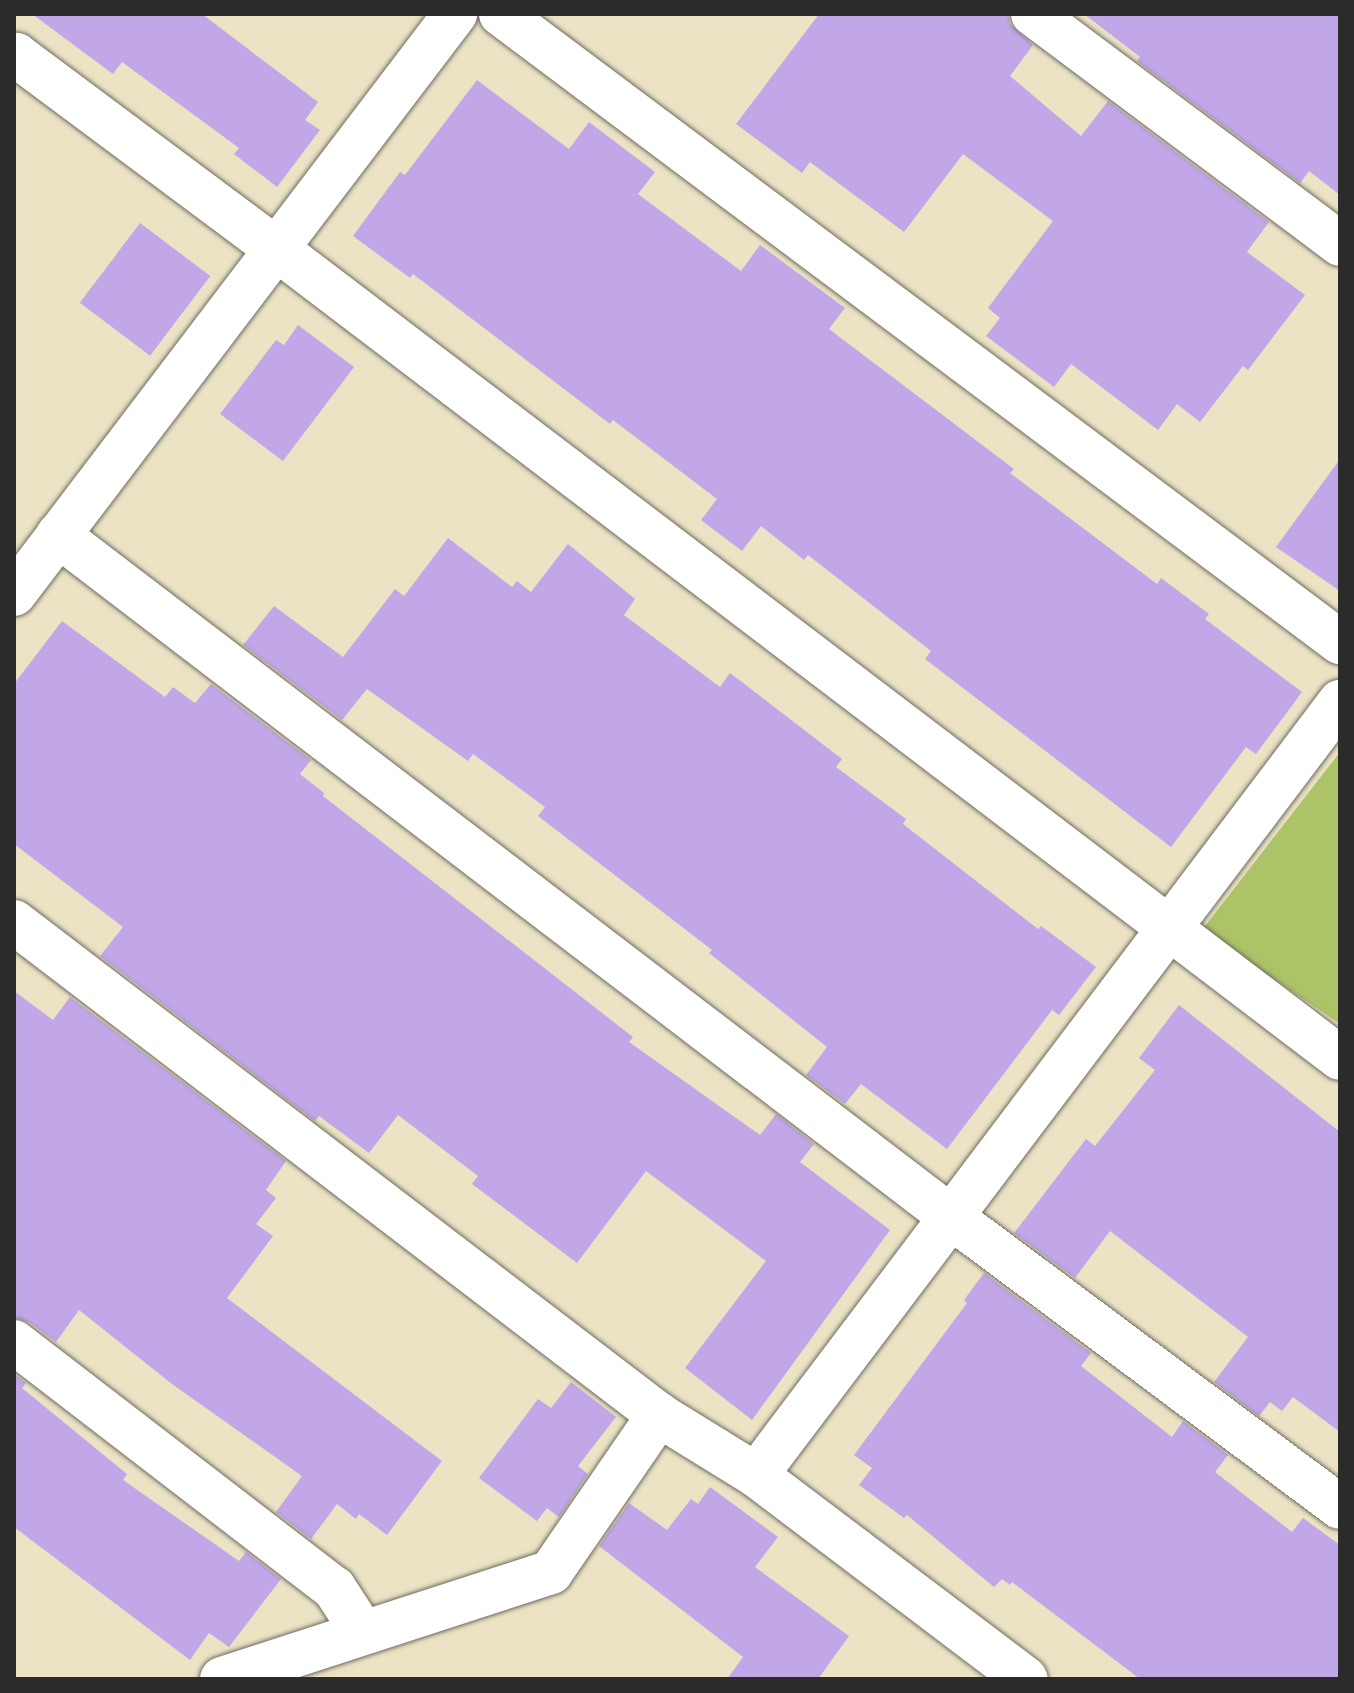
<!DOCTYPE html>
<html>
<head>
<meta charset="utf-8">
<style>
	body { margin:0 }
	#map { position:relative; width:1354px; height:1693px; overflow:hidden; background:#ebe3c4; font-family:"Libre Caslon Text",serif }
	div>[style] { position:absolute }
	.green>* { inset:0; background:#adc368 }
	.building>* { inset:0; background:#c1a7e8; transform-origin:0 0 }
	.roads { filter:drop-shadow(0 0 2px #6e6b61) drop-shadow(0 0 2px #6e6b61) }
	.minor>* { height:44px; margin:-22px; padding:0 22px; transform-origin:22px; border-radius:22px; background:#fff }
	.tertiary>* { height:44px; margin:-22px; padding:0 22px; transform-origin:22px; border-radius:22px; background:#fff }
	span { translate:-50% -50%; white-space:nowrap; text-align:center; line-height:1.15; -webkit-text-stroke:6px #f7f3e8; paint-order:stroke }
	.frame { position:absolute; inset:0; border:16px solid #2b2b2b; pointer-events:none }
</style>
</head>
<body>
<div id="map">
	<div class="green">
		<i style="clip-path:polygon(1340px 752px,1340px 1024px,1202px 930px)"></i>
	</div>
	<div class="building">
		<i style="clip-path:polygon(32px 14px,202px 14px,318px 102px,305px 120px,320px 130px,277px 187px,234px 154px,239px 148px,122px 62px,113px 74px)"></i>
		<i style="clip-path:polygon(819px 14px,1008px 14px,1010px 24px,1033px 45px,1010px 76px,1081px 136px,1108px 101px,1269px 222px,1247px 252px,1305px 295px,1248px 370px,1243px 366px,1200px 422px,1177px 404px,1158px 430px,1071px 364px,1054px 387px,986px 336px,1000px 318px,988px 308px,1053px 221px,963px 154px,904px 232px,810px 162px,802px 173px,736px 124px)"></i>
		<i style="clip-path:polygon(1084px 14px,1340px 14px,1340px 195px,1309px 171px,1300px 183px,1137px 61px,1140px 57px)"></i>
		<i style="clip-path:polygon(477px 80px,569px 149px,589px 122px,655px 172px,638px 194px,741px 271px,760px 245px,845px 308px,829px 329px,1014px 469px,1010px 473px,1157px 584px,1161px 578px,1209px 614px,1205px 619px,1302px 692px,1256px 754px,1246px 747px,1171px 847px,925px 659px,931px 651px,808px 555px,804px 560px,761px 526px,742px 551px,701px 520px,717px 499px,613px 420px,610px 424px,413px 274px,410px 278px,353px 236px,400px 172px,405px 175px)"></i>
		<i style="left:140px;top:223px;width:88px;height:100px;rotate:37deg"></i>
		<i style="clip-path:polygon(298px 325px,354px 367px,283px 461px,220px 414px,276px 340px,284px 345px)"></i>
		<i style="clip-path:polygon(1340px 459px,1340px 591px,1276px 547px)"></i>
		<i style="clip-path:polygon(448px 538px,512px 587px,517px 581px,531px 592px,568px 544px,635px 599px,624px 615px,720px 687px,730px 673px,842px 759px,836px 767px,906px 819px,903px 824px,1038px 929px,1041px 926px,1096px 967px,1059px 1015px,1052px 1010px,947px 1149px,861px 1084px,845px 1104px,806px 1075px,827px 1047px,709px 953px,712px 950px,538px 816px,545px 807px,473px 754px,468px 761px,367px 689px,342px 720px,243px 645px,274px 606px,343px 657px,395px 589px,404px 596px)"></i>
		<i style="clip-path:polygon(62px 621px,165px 697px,173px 687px,195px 703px,211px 684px,311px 760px,300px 774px,324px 793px,323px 796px,633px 1037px,629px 1042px,760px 1135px,776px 1114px,814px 1144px,800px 1162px,890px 1230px,752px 1420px,685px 1368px,766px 1261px,646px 1171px,577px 1263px,472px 1184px,478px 1176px,398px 1115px,369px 1153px,319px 1116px,315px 1121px,100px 956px,123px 927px,14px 844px,14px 684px)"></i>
		<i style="clip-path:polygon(14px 991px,53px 1020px,70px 997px,286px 1161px,266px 1190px,276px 1198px,256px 1224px,273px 1236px,227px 1298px,442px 1461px,387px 1535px,359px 1514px,356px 1519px,337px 1504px,311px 1539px,276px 1512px,302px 1476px,172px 1384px,79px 1310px,56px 1342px,29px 1322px,14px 1318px)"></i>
		<i style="clip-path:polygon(1179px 1005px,1340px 1132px,1340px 1432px,1293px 1397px,1282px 1411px,1270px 1402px,1259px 1416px,1214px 1382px,1248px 1337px,1110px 1231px,1075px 1278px,1014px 1233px,1086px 1139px,1095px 1146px,1155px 1070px,1139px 1058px)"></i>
		<i style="clip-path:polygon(984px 1273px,1091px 1353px,1081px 1366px,1172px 1437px,1183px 1421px,1228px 1455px,1215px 1472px,1292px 1532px,1303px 1518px,1340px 1545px,1340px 1679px,1140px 1679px,1012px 1582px,1010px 1585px,1002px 1579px,994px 1587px,907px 1515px,904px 1518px,859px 1485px,872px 1468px,854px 1455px,967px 1303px,964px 1300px)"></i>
		<i style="clip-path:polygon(14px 1374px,26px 1383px,22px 1388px,127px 1474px,123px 1480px,239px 1561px,246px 1552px,281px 1579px,229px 1647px,209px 1633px,190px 1660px,14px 1527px)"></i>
		<i style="clip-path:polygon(571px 1382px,616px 1417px,578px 1466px,588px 1474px,559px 1517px,547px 1508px,537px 1521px,479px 1478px,538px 1399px,551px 1408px)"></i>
		<i style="clip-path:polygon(710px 1487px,778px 1537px,755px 1567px,849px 1636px,818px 1679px,727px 1679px,743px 1657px,599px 1546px,629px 1503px,667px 1530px,691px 1499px,698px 1504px)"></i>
	</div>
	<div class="roads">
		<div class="minor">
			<i style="left:501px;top:14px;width:1048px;rotate:36.82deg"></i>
			<i style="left:1033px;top:14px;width:384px;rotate:36.8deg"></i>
			<i style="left:58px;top:535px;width:1124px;rotate:37.37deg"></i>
			<i style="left:951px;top:1217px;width:485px;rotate:36.7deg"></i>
			<i style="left:14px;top:594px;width:729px;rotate:-52.75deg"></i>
			<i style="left:14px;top:922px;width:812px;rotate:37.39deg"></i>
			<i style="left:659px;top:1415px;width:114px;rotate:31.7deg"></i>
			<i style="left:756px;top:1475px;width:338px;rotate:37.1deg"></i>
			<i style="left:14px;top:1342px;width:404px;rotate:37.6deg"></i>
			<i style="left:334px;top:1588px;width:51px;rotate:56.9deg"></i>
			<i style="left:756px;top:1475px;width:969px;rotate:-52.93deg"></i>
			<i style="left:222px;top:1679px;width:346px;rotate:-18deg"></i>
			<i style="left:551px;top:1572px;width:191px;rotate:-55.5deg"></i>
		</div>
		<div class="tertiary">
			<i style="left:14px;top:58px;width:4px;rotate:-56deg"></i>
			<i style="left:16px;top:55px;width:327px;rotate:36.7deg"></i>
			<i style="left:278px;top:250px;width:1334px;rotate:37.26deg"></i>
		</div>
	</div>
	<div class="frame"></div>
</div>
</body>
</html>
